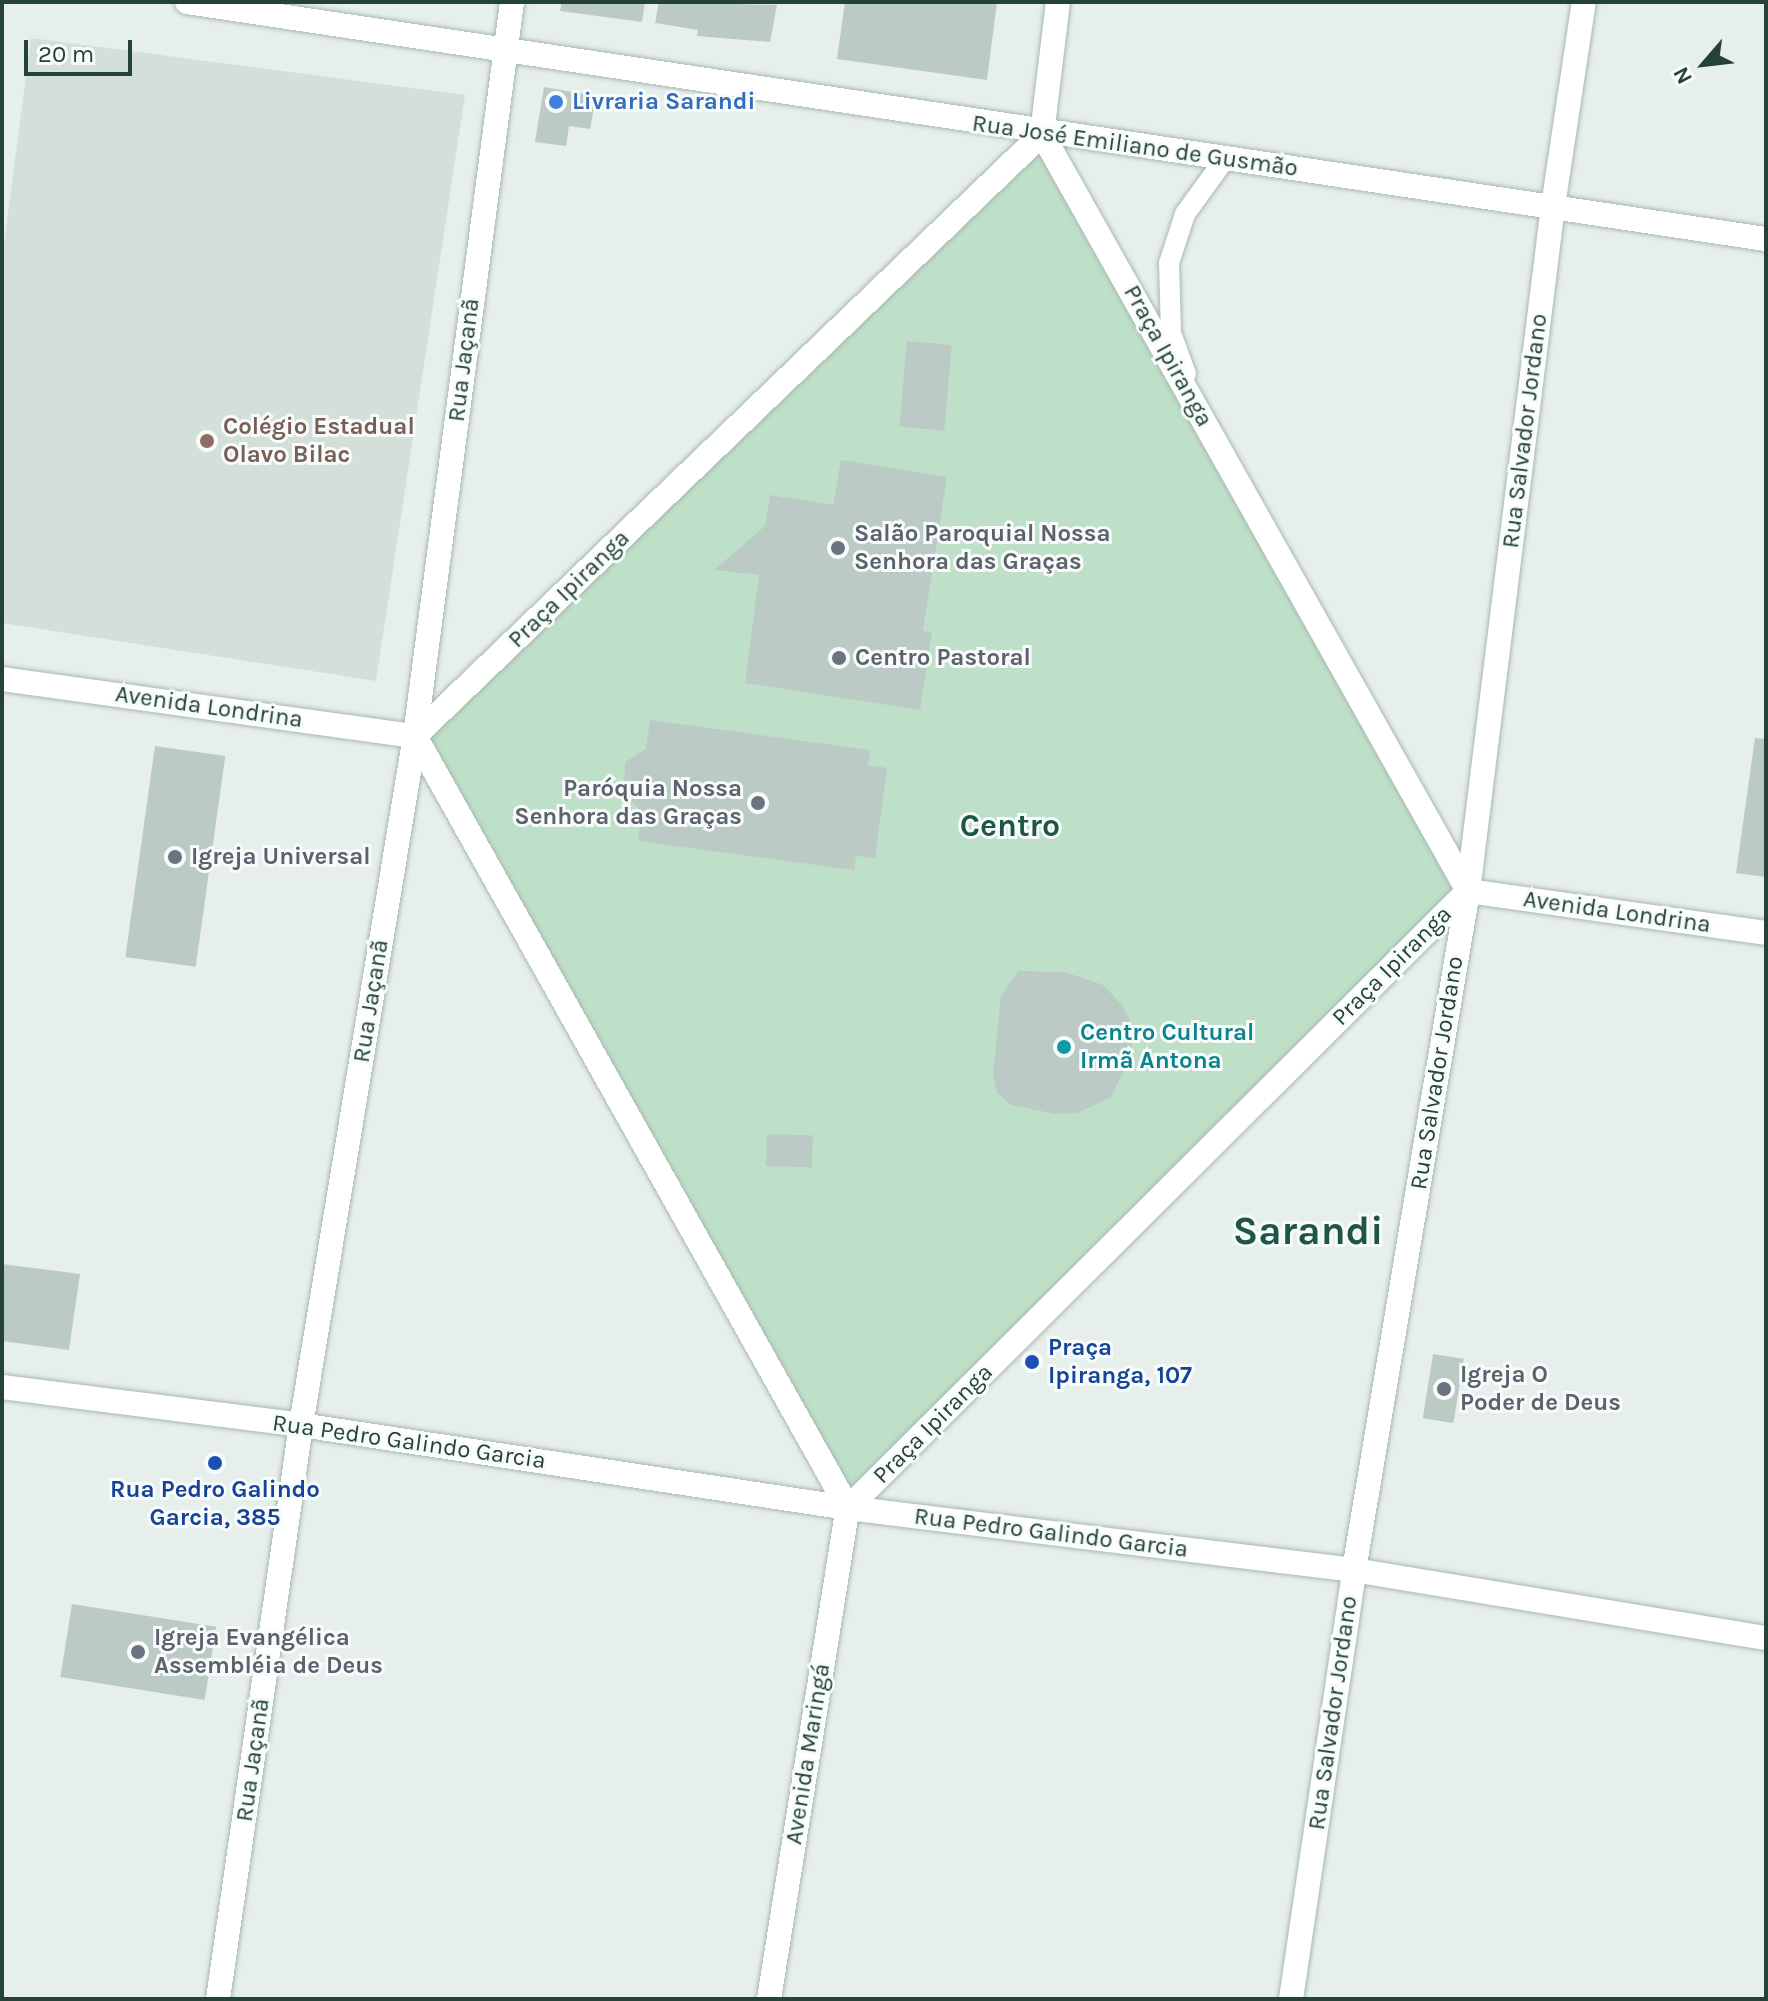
<!DOCTYPE html>
<html>
<head>
<meta charset="utf-8">
<style>
	body { margin:0 }
	#map { position:relative; width:1768px; height:2001px; overflow:hidden; background:#e6efeb; font-family:Karla,sans-serif }
	div>[style] { position:absolute }
	.built>* { inset:0; background:#d4dfda }
	.green>* { inset:0; background:#bfe0c8 }
	.building>* { inset:0; background:#bbcac4; transform-origin:0 0 }
	.roads { filter:drop-shadow(0 0 2px #a8b8b2) drop-shadow(0 0 2px #a8b8b2) }
	.lane>* { height:20px; margin:-10px; padding:0 10px; transform-origin:10px; border-radius:10px; background:#fff }
	.street>* { height:24px; margin:-12px; padding:0 12px; transform-origin:12px; border-radius:12px; background:#fff }
	.secondary>* { height:24px; margin:-12px; padding:0 12px; transform-origin:12px; border-radius:12px; background:#fff }
	.dots>* { width:22px; height:22px; translate:-50% -50%; box-sizing:border-box; border:4px solid #f7fbf9; border-radius:50% }
	span { translate:-50% -50%; white-space:nowrap; text-align:center; line-height:1.15; -webkit-text-stroke:6px #f7fbf9; paint-order:stroke }
	.shop-label { font-size:24px; color:#366cbe; font-weight:700 }
	.left { translate:0 -50%; text-align:left }
	.street-label { font-size:24px; color:#24423a }
	.education-label { font-size:24px; color:#785e54; font-weight:700 }
	.worship-label { font-size:24px; color:#5b616d; font-weight:700 }
	.right { translate:-100% -50%; text-align:right }
	.culture-label { font-size:24px; color:#0d838f; font-weight:700 }
	.transit-label { font-size:24px; color:#164399; font-weight:700 }
	.district-label { font-size:32px; color:#1f5548; font-weight:700 }
	.town-label { font-size:40px; color:#1f5548; font-weight:700 }
	.frame { position:absolute; inset:0; border:4px solid #24423a; pointer-events:none }
	.north { position:absolute; left:1664px; top:24px; width:80px; height:80px; -webkit-text-stroke:6px #f7fbf9; paint-order:stroke; rotate:242deg; font-size:22px; font-weight:700; line-height:32px; text-align:center; color:#24423a }
	.north::after { content:''; display:block; margin:auto; width:28px; height:36px; background:#24423a; clip-path:polygon(50% 0,100% 100%,50% 72%,0 100%) }
	.scale { position:absolute; left:24px; top:40px; width:108px; height:36px; box-sizing:border-box; border:4px solid #24423a; border-top:0; padding-left:10px; font-size:24px; line-height:28px; white-space:nowrap; color:#24423a; -webkit-text-stroke:6px #f7fbf9; paint-order:stroke }
</style>
</head>
<body>
<div id="map">
	<div class="built">
		<i style="clip-path:polygon(31px 38px,465px 95px,376px 681px,2px 623px,2px 259px)"></i>
	</div>
	<div class="green">
		<i style="clip-path:polygon(1042px 134px,1468px 891px,848px 1508px,415px 736px)"></i>
	</div>
	<div class="building">
		<i style="clip-path:polygon(562px 2px,645px 2px,642px 22px,560px 11px)"></i>
		<i style="clip-path:polygon(659px 2px,777px 5px,770px 42px,697px 36px,698px 30px,655px 23px)"></i>
		<i style="clip-path:polygon(845px 2px,997px 2px,987px 80px,837px 59px)"></i>
		<i style="clip-path:polygon(544px 87px,596px 96px,590px 129px,569px 126px,566px 146px,535px 142px)"></i>
		<i style="left:907px;top:341px;width:45px;height:86px;rotate:5deg"></i>
		<i style="clip-path:polygon(841px 460px,947px 477px,923px 631px,932px 632px,920px 710px,745px 683px,759px 575px,714px 570px,765px 526px,770px 495px,833px 505px)"></i>
		<i style="clip-path:polygon(650px 720px,870px 750px,868px 765px,887px 768px,875px 858px,856px 856px,854px 870px,638px 841px,642px 812px,624px 794px,625px 762px,646px 749px)"></i>
		<i style="clip-path:polygon(1755px 738px,1766px 739px,1766px 877px,1736px 873px)"></i>
		<i style="left:155px;top:746px;width:71px;height:213px;rotate:8deg"></i>
		<i style="clip-path:polygon(1018px 971px,1064px 972px,1086px 979px,1103px 985px,1123px 1006px,1131px 1023px,1132px 1056px,1110px 1098px,1077px 1113px,1056px 1114px,1011px 1105px,997px 1093px,993px 1074px,1001px 996px)"></i>
		<i style="left:767px;top:1134px;width:46px;height:32px;rotate:2deg"></i>
		<i style="clip-path:polygon(2px 1264px,80px 1274px,69px 1350px,2px 1341px)"></i>
		<i style="left:1433px;top:1354px;width:31px;height:65px;rotate:9deg"></i>
		<i style="left:72px;top:1604px;width:146px;height:74px;rotate:9deg"></i>
	</div>
	<div class="roads">
		<div class="lane">
			<i style="left:1186px;top:374px;width:44px;rotate:-110.1deg"></i>
			<i style="left:1171px;top:333px;width:70px;rotate:-91.6deg"></i>
			<i style="left:1169px;top:263px;width:52px;rotate:-71.9deg"></i>
			<i style="left:1185px;top:214px;width:68px;rotate:-54deg"></i>
		</div>
		<div class="street">
			<i style="left:187px;top:2px;width:1597px;rotate:8.54deg"></i>
			<i style="left:218px;top:1999px;width:580px;rotate:-81.77deg"></i>
			<i style="left:301px;top:1425px;width:698px;rotate:-80.61deg"></i>
			<i style="left:415px;top:736px;width:740px;rotate:-82.47deg"></i>
			<i style="left:1291px;top:1999px;width:434px;rotate:-81.6deg"></i>
			<i style="left:1354px;top:1570px;width:689px;rotate:-80.47deg"></i>
			<i style="left:1468px;top:891px;width:690px;rotate:-82.93deg"></i>
			<i style="left:1553px;top:206px;width:206px;rotate:-81.4deg"></i>
		</div>
		<div class="secondary">
			<i style="left:1042px;top:134px;width:869px;rotate:60.63deg"></i>
			<i style="left:1042px;top:134px;width:133px;rotate:-83.1deg"></i>
			<i style="left:2px;top:679px;width:417px;rotate:7.9deg"></i>
			<i style="left:415px;top:736px;width:885px;rotate:60.71deg"></i>
			<i style="left:415px;top:736px;width:869px;rotate:-43.83deg"></i>
			<i style="left:1468px;top:891px;width:301px;rotate:8deg"></i>
			<i style="left:2px;top:1387px;width:301px;rotate:7.2deg"></i>
			<i style="left:301px;top:1425px;width:553px;rotate:8.63deg"></i>
			<i style="left:848px;top:1508px;width:510px;rotate:6.99deg"></i>
			<i style="left:1354px;top:1570px;width:418px;rotate:9.4deg"></i>
			<i style="left:848px;top:1508px;width:875px;rotate:-44.86deg"></i>
			<i style="left:769px;top:1999px;width:497px;rotate:-80.9deg"></i>
		</div>
	</div>
	<div class="dots">
		<i style="left:556px;top:102px;background:#3f7fe0"></i>
		<i style="left:207px;top:441px;background:#8d6e63"></i>
		<i style="left:838px;top:548px;background:#6b7280"></i>
		<i style="left:839px;top:658px;background:#6b7280"></i>
		<i style="left:758px;top:803px;background:#6b7280"></i>
		<i style="left:175px;top:857px;background:#6b7280"></i>
		<i style="left:1064px;top:1047px;background:#0f9aa8"></i>
		<i style="left:1032px;top:1362px;background:#1a4fb4"></i>
		<i style="left:1444px;top:1389px;background:#6b7280"></i>
		<i style="left:215px;top:1463px;background:#1a4fb4"></i>
		<i style="left:138px;top:1652px;background:#6b7280"></i>
	</div>
	<div class="shop-label">
		<span class="left" style="left:572px;top:102px">Livraria Sarandi</span>
	</div>
	<div class="street-label">
		<span style="left:1135px;top:146px;rotate:8deg">Rua José Emiliano de Gusmão</span>
		<span style="left:1168px;top:356px;rotate:61deg">Praça Ipiranga</span>
		<span style="left:464px;top:360px;rotate:-83deg">Rua Jaçanã</span>
		<span style="left:1525px;top:431px;rotate:-83deg">Rua Salvador Jordano</span>
		<span style="left:569px;top:589px;rotate:-44deg">Praça Ipiranga</span>
		<span style="left:209px;top:707px;rotate:8deg">Avenida Londrina</span>
		<span style="left:1617px;top:912px;rotate:8deg">Avenida Londrina</span>
		<span style="left:1392px;top:966px;rotate:-45deg">Praça Ipiranga</span>
		<span style="left:371px;top:1001px;rotate:-81deg">Rua Jaçanã</span>
		<span style="left:1437px;top:1073px;rotate:-81deg">Rua Salvador Jordano</span>
		<span style="left:933px;top:1424px;rotate:-45deg">Praça Ipiranga</span>
		<span style="left:409px;top:1442px;rotate:8deg">Rua Pedro Galindo Garcia</span>
		<span style="left:1051px;top:1533px;rotate:7deg">Rua Pedro Galindo Garcia</span>
		<span style="left:1333px;top:1713px;rotate:-82deg">Rua Salvador Jordano</span>
		<span style="left:808px;top:1754px;rotate:-81deg">Avenida Maringá</span>
		<span style="left:253px;top:1760px;rotate:-82deg">Rua Jaçanã</span>
	</div>
	<div class="education-label">
		<span class="left" style="left:223px;top:441px">Colégio Estadual<br>Olavo Bilac</span>
	</div>
	<div class="worship-label">
		<span class="left" style="left:854px;top:548px">Salão Paroquial Nossa<br>Senhora das Graças</span>
		<span class="left" style="left:855px;top:658px">Centro Pastoral</span>
		<span class="right" style="left:742px;top:803px">Paróquia Nossa<br>Senhora das Graças</span>
		<span class="left" style="left:191px;top:857px">Igreja Universal</span>
		<span class="left" style="left:1460px;top:1389px">Igreja O<br>Poder de Deus</span>
		<span class="left" style="left:154px;top:1652px">Igreja Evangélica<br>Assembléia de Deus</span>
	</div>
	<div class="culture-label">
		<span class="left" style="left:1080px;top:1047px">Centro Cultural<br>Irmã Antona</span>
	</div>
	<div class="transit-label">
		<span class="left" style="left:1048px;top:1362px">Praça<br>Ipiranga, 107</span>
		<span style="left:215px;top:1504px">Rua Pedro Galindo<br>Garcia, 385</span>
	</div>
	<div class="district-label">
		<span style="left:1010px;top:826px">Centro</span>
	</div>
	<div class="town-label">
		<span style="left:1308px;top:1231px">Sarandi</span>
	</div>
	<div class="frame"></div>
	<div class="north">N</div>
	<div class="scale">20 m</div>
</div>
</body>
</html>
